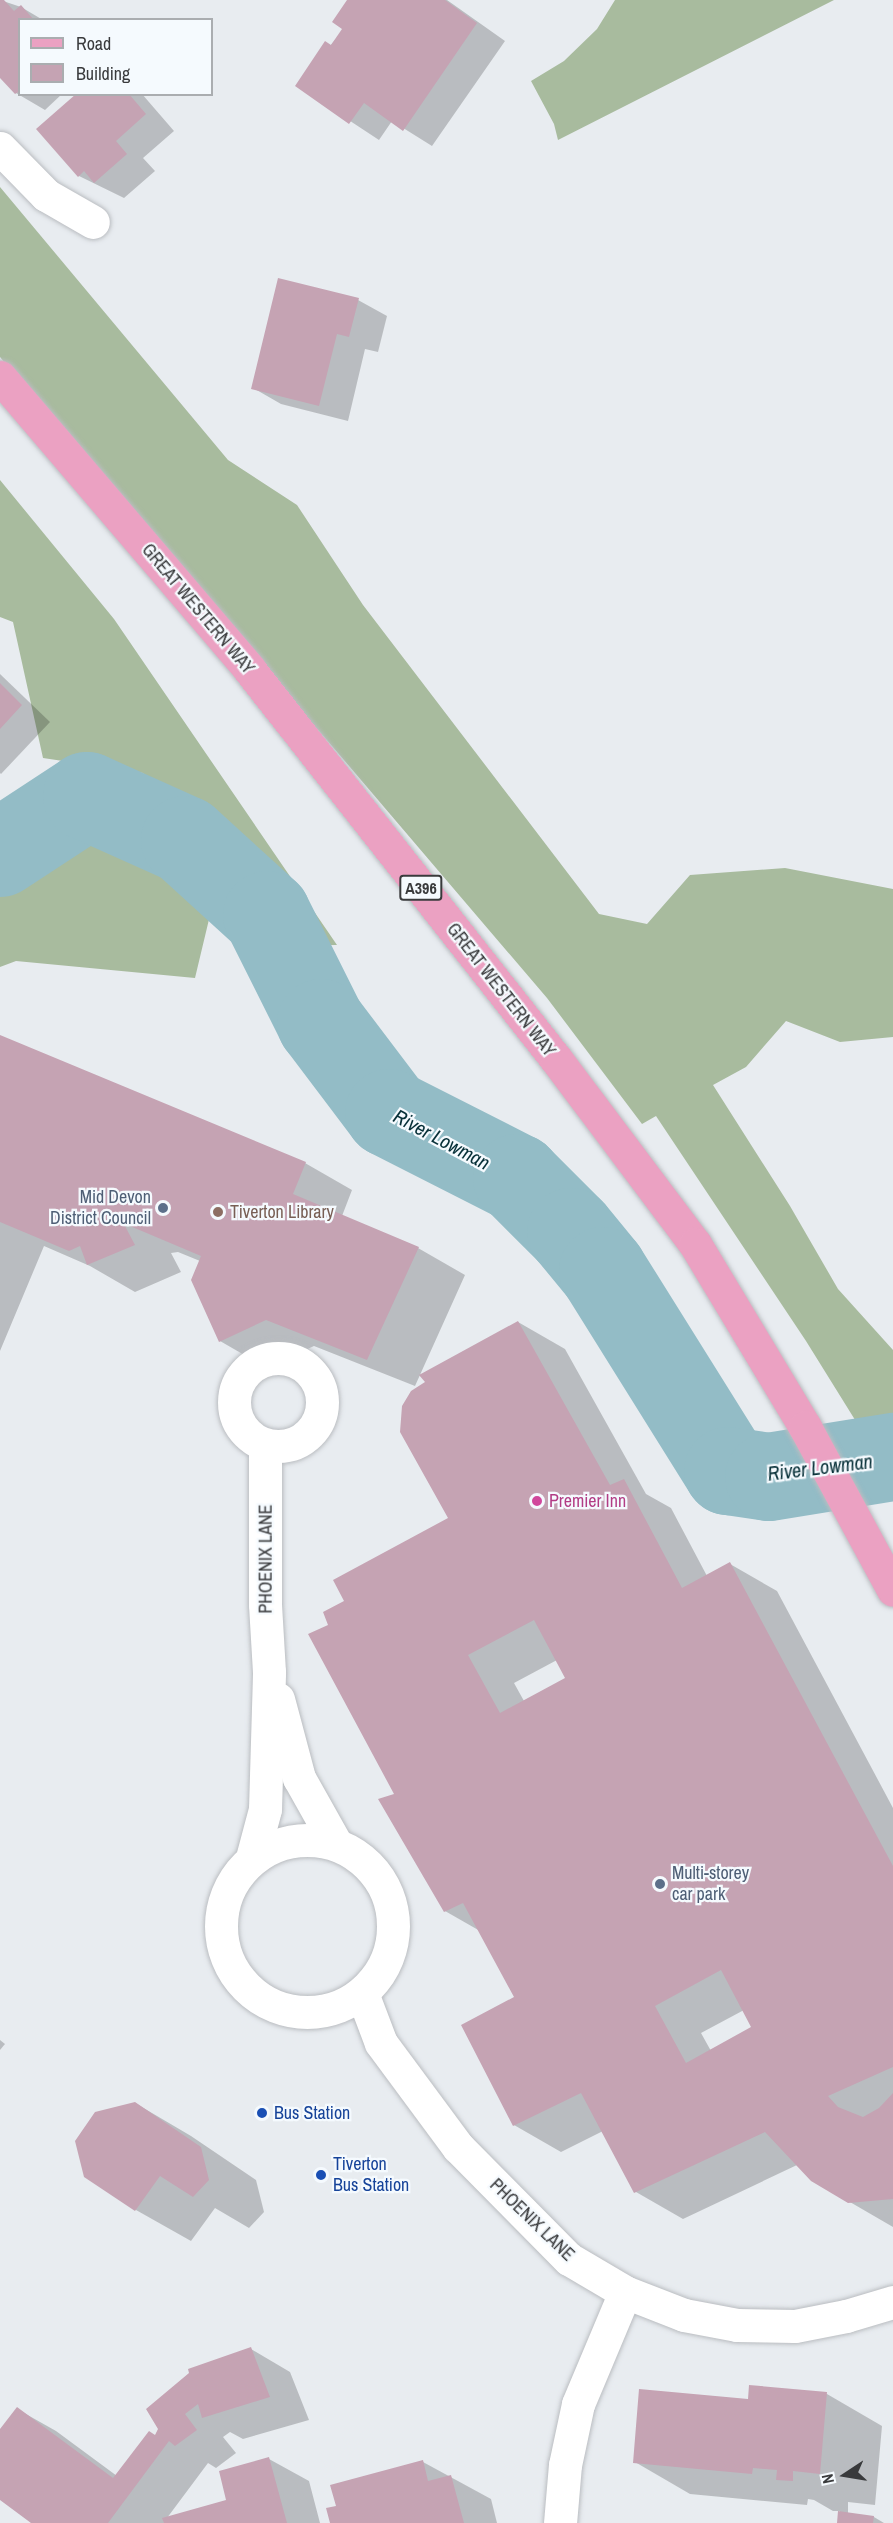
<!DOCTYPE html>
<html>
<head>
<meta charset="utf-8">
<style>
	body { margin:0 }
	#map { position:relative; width:893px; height:2523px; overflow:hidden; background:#e8ecf0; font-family:"Archivo Narrow",sans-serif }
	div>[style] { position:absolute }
	.forest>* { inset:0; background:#a8bb9e }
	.shadow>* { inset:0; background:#0003 }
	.river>* { height:88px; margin:-44px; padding:0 44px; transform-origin:44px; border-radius:44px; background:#93bcc6 }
	.building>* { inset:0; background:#c5a3b3 }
	.roads { filter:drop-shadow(0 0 2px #babdc1) drop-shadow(0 0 2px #babdc1) }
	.minor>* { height:33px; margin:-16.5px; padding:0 16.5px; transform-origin:16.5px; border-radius:16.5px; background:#fff }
	.minor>.ring { margin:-16.5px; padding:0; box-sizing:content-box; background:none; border:33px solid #fff; border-radius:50% }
	.major>* { height:33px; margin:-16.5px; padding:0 16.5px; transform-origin:16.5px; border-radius:16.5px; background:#eba1c2 }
	.dots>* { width:16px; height:16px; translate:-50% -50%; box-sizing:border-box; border:3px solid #f5fafe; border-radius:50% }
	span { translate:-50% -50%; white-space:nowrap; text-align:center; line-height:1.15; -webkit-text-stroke:4.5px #f5fafe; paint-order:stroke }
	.shield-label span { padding:2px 4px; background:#f5fafe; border:2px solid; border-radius:4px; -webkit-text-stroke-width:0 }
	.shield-label { font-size:16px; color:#393a3c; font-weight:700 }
	.street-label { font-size:18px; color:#393a3c }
	.service-label { font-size:18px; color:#4e5e75 }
	.right { translate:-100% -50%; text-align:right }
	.left { translate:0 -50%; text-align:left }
	.education-label { font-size:18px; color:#785e54 }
	.hotel-label { font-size:18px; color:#b23c85 }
	.transit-label { font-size:18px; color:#164399 }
	.water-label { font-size:20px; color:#073038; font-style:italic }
	.legend { position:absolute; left:18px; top:18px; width:195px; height:78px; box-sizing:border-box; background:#f5fafe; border:2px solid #aaadb0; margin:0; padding:8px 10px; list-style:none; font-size:18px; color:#393a3c }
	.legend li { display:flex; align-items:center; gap:12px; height:30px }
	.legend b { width:30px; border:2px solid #aaadb0 }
	.north { position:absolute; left:815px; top:2445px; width:60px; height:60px; -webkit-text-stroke:4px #f5fafe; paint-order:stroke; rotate:258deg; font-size:16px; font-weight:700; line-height:24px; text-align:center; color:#393a3c }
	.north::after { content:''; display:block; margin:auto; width:21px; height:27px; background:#393a3c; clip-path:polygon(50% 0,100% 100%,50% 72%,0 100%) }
</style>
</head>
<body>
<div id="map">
	<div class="forest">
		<i style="clip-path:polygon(615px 0,834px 0,558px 140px,554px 124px,531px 81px,564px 61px,597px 29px)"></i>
		<i style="clip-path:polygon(0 187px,228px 460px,297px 505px,363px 605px,599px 914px,647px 924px,690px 875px,785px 868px,893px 889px,893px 1037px,840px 1042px,786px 1021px,746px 1067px,713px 1085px,790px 1206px,838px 1289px,893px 1350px,893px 1481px,806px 1341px,656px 1116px,642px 1124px,547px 998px,0 357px)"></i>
		<i style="clip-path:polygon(0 480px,114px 619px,337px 945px,241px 946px,143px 773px,43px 758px,13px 622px,0 617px)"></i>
		<i style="clip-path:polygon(55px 789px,211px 911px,195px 978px,16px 961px,0 967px,0 801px)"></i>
	</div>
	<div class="shadow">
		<i style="clip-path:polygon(0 0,21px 7px,43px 20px,20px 20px,20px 94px,62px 94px,45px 110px,16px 93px,0 75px)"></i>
		<i style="clip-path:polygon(349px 0,447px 0,505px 41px,432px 146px,392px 121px,379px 140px,297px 86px,344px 29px)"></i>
		<i style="clip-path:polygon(78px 94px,142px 94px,174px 131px,143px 158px,155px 171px,124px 198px,79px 176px)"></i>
		<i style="clip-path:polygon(358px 300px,387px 316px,378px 352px,365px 349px,348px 421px,281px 404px,253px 388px)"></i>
		<i style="clip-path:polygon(0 674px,50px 722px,1px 774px,0 773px)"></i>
		<i style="clip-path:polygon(0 1037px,305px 1163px,352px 1190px,342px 1216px,418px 1248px,465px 1275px,415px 1386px,314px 1346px,267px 1368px,220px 1341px,200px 1261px,178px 1252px,171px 1253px,181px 1272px,135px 1292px,90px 1266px,44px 1246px,0 1351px)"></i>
		<i style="clip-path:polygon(evenodd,518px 1322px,565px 1349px,646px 1494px,671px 1508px,707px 1576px,730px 1564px,777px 1591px,893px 1808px,893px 2227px,812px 2180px,797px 2165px,683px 2219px,636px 2192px,603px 2131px,561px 2152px,514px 2125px,517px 1997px,480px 1931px,445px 1911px,330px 1625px,346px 1602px,450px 1518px,518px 1322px,557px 1660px,567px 1678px,524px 1701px,514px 1683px,557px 1660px,518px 1322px,744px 2010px,753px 2028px,711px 2051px,701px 2033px,744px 2010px)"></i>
		<i style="clip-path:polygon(0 2040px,5px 2044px,0 2050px)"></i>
		<i style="clip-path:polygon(135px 2103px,191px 2136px,256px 2180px,264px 2212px,249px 2228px,215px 2208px,191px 2241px,136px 2210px)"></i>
		<i style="clip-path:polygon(251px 2349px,290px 2372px,309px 2420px,243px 2439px,230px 2432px,223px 2437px,236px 2453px,216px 2468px,208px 2463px,167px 2518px,228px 2501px,269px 2459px,309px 2481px,320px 2523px,34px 2523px,0 2498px,0 2432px,17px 2409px,56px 2431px,117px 2476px,155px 2436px)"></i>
		<i style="clip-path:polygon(827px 2394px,882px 2426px,875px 2505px,848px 2502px,848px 2514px,874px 2517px,884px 2523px,838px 2523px,840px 2511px,833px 2511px,814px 2500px,808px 2499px,807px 2505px,690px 2494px,635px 2462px,749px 2401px)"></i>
		<i style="clip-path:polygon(423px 2462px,491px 2499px,497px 2523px,332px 2523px,338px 2507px)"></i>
	</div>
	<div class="river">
		<i style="left:0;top:853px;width:104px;rotate:-33.2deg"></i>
		<i style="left:87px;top:796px;width:107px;rotate:24.2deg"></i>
		<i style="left:185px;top:840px;width:111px;rotate:42.4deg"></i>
		<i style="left:267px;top:915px;width:121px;rotate:63.4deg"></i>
		<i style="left:321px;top:1023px;width:113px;rotate:52.9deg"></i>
		<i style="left:389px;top:1113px;width:144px;rotate:26.9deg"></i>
		<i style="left:517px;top:1178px;width:76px;rotate:45deg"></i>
		<i style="left:571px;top:1232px;width:50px;rotate:50.6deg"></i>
		<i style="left:603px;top:1271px;width:236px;rotate:58deg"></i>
		<i style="left:728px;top:1471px;width:41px;rotate:8.3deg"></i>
		<i style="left:769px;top:1477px;width:126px;rotate:-9.2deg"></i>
	</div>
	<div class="building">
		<i style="clip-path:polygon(0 0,4px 0,14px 11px,21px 5px,34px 20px,20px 20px,20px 91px,15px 94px,0 78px)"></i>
		<i style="clip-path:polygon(347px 0,445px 0,477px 23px,403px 131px,364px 103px,349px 124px,295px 86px,325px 41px,331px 45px,342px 29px,332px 22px)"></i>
		<i style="clip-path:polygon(76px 94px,129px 94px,146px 114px,116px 141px,127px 154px,94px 183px,84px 171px,78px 177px,36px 129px)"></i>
		<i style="clip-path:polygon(278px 278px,359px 298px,349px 337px,337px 334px,319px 406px,251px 389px)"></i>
		<i style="clip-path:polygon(0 683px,22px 705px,0 729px)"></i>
		<i style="clip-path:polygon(0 1035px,306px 1162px,293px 1194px,419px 1247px,367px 1360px,266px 1320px,219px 1342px,191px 1280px,201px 1256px,130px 1226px,125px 1226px,135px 1245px,87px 1265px,80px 1246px,69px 1251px,0 1222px)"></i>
		<i style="clip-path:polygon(evenodd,518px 1321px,610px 1485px,624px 1479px,682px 1588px,730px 1562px,893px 1866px,893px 2067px,828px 2096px,838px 2107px,863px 2117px,879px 2108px,893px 2093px,893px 2199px,848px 2203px,811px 2181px,765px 2132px,634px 2193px,581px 2093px,513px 2126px,461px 2025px,514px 1997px,463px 1903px,444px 1912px,378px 1799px,394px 1794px,308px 1634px,328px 1625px,323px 1612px,344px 1601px,333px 1580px,448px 1518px,400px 1432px,402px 1406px,411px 1391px,425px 1382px,419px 1375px,518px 1321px,534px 1620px,565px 1678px,500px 1713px,468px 1655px,534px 1620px,518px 1321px,721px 1970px,751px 2027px,686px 2063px,655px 2006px,721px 1970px)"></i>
		<i style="clip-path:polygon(135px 2102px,201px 2147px,209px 2180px,193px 2197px,160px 2176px,135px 2211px,84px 2177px,75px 2141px,95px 2112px)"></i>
		<i style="clip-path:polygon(251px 2347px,270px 2397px,202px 2418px,198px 2404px,185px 2414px,197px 2430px,175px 2446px,169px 2441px,108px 2523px,31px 2523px,0 2500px,0 2429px,17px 2407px,113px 2478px,149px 2431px,155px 2435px,158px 2429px,146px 2409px,189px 2373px,188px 2369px)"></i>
		<i style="clip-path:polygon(749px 2385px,827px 2392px,820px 2474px,793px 2471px,793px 2481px,776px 2480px,777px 2470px,753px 2468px,752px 2474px,633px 2463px,639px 2389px,748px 2399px)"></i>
		<i style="clip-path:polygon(269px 2457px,287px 2523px,164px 2523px,162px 2518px,226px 2500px,219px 2471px)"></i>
		<i style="clip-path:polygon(423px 2460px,428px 2481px,451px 2475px,464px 2523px,330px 2523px,326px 2508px,336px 2506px,330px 2485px)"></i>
		<i style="clip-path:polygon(838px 2511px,874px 2516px,873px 2523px,837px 2523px)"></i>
	</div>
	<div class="roads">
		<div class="minor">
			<i style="left:0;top:148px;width:66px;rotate:45.6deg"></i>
			<i style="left:46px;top:195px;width:54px;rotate:29.9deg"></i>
			<i class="ring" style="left:234px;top:1358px;width:55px;height:55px"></i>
			<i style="left:278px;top:1699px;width:82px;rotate:75.1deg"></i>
			<i style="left:299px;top:1778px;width:76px;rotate:60.7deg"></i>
			<i class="ring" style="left:221px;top:1840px;width:139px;height:139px"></i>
			<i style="left:252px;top:1858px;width:51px;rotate:-75.1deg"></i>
			<i style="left:265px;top:1809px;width:137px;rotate:-88.3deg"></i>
			<i style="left:269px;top:1672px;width:68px;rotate:-93.4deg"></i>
			<i style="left:265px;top:1604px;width:158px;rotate:-90deg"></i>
			<i style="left:362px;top:1993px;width:53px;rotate:69.2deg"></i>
			<i style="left:381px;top:2043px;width:129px;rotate:53.5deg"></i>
			<i style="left:458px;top:2147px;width:158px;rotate:45.3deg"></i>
			<i style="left:569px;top:2259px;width:65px;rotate:30.5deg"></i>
			<i style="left:625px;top:2292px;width:63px;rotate:21.3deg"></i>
			<i style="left:684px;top:2315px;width:54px;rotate:10.7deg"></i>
			<i style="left:737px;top:2325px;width:58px;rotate:1deg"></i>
			<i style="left:795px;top:2326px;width:52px;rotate:-11.1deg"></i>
			<i style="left:846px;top:2316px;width:49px;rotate:-16.6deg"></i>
			<i style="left:560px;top:2523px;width:58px;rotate:-85.1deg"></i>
			<i style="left:565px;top:2465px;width:62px;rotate:-78deg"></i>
			<i style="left:578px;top:2404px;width:121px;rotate:-67.2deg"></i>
		</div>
		<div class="major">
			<i style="left:0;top:377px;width:384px;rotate:49.5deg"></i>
			<i style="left:249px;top:669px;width:496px;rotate:51.8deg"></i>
			<i style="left:556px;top:1059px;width:231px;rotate:53.1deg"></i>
			<i style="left:695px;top:1244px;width:214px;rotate:59deg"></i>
			<i style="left:805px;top:1427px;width:185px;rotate:61.6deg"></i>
		</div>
	</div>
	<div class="dots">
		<i style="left:163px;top:1208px;background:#5c6f8a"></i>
		<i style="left:218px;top:1212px;background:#8d6e63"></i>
		<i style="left:537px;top:1501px;background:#d1479c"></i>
		<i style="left:660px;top:1884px;background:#5c6f8a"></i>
		<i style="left:262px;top:2113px;background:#1a4fb4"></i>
		<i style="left:321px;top:2175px;background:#1a4fb4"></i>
	</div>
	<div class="shield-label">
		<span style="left:421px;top:888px">A396</span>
	</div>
	<div class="street-label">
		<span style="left:198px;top:609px;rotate:50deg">GREAT WESTERN WAY</span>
		<span style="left:501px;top:990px;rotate:52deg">GREAT WESTERN WAY</span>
		<span style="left:266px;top:1559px;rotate:-90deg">PHOENIX LANE</span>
		<span style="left:532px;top:2220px;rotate:44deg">PHOENIX LANE</span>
	</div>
	<div class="service-label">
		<span class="right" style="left:151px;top:1208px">Mid Devon<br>District Council</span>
		<span class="left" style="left:672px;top:1884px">Multi-storey<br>car park</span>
	</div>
	<div class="education-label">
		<span class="left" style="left:230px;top:1212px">Tiverton Library</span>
	</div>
	<div class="hotel-label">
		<span class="left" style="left:549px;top:1501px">Premier Inn</span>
	</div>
	<div class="transit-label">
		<span class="left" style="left:274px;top:2113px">Bus Station</span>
		<span class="left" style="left:333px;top:2175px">Tiverton<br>Bus Station</span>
	</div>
	<div class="water-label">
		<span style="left:442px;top:1139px;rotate:28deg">River Lowman</span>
		<span style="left:820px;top:1467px;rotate:-7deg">River Lowman</span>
	</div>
	<ul class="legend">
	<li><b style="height:8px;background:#eba1c2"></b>Road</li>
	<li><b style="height:16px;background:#c5a3b3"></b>Building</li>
	</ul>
	<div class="north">N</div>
</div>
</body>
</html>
